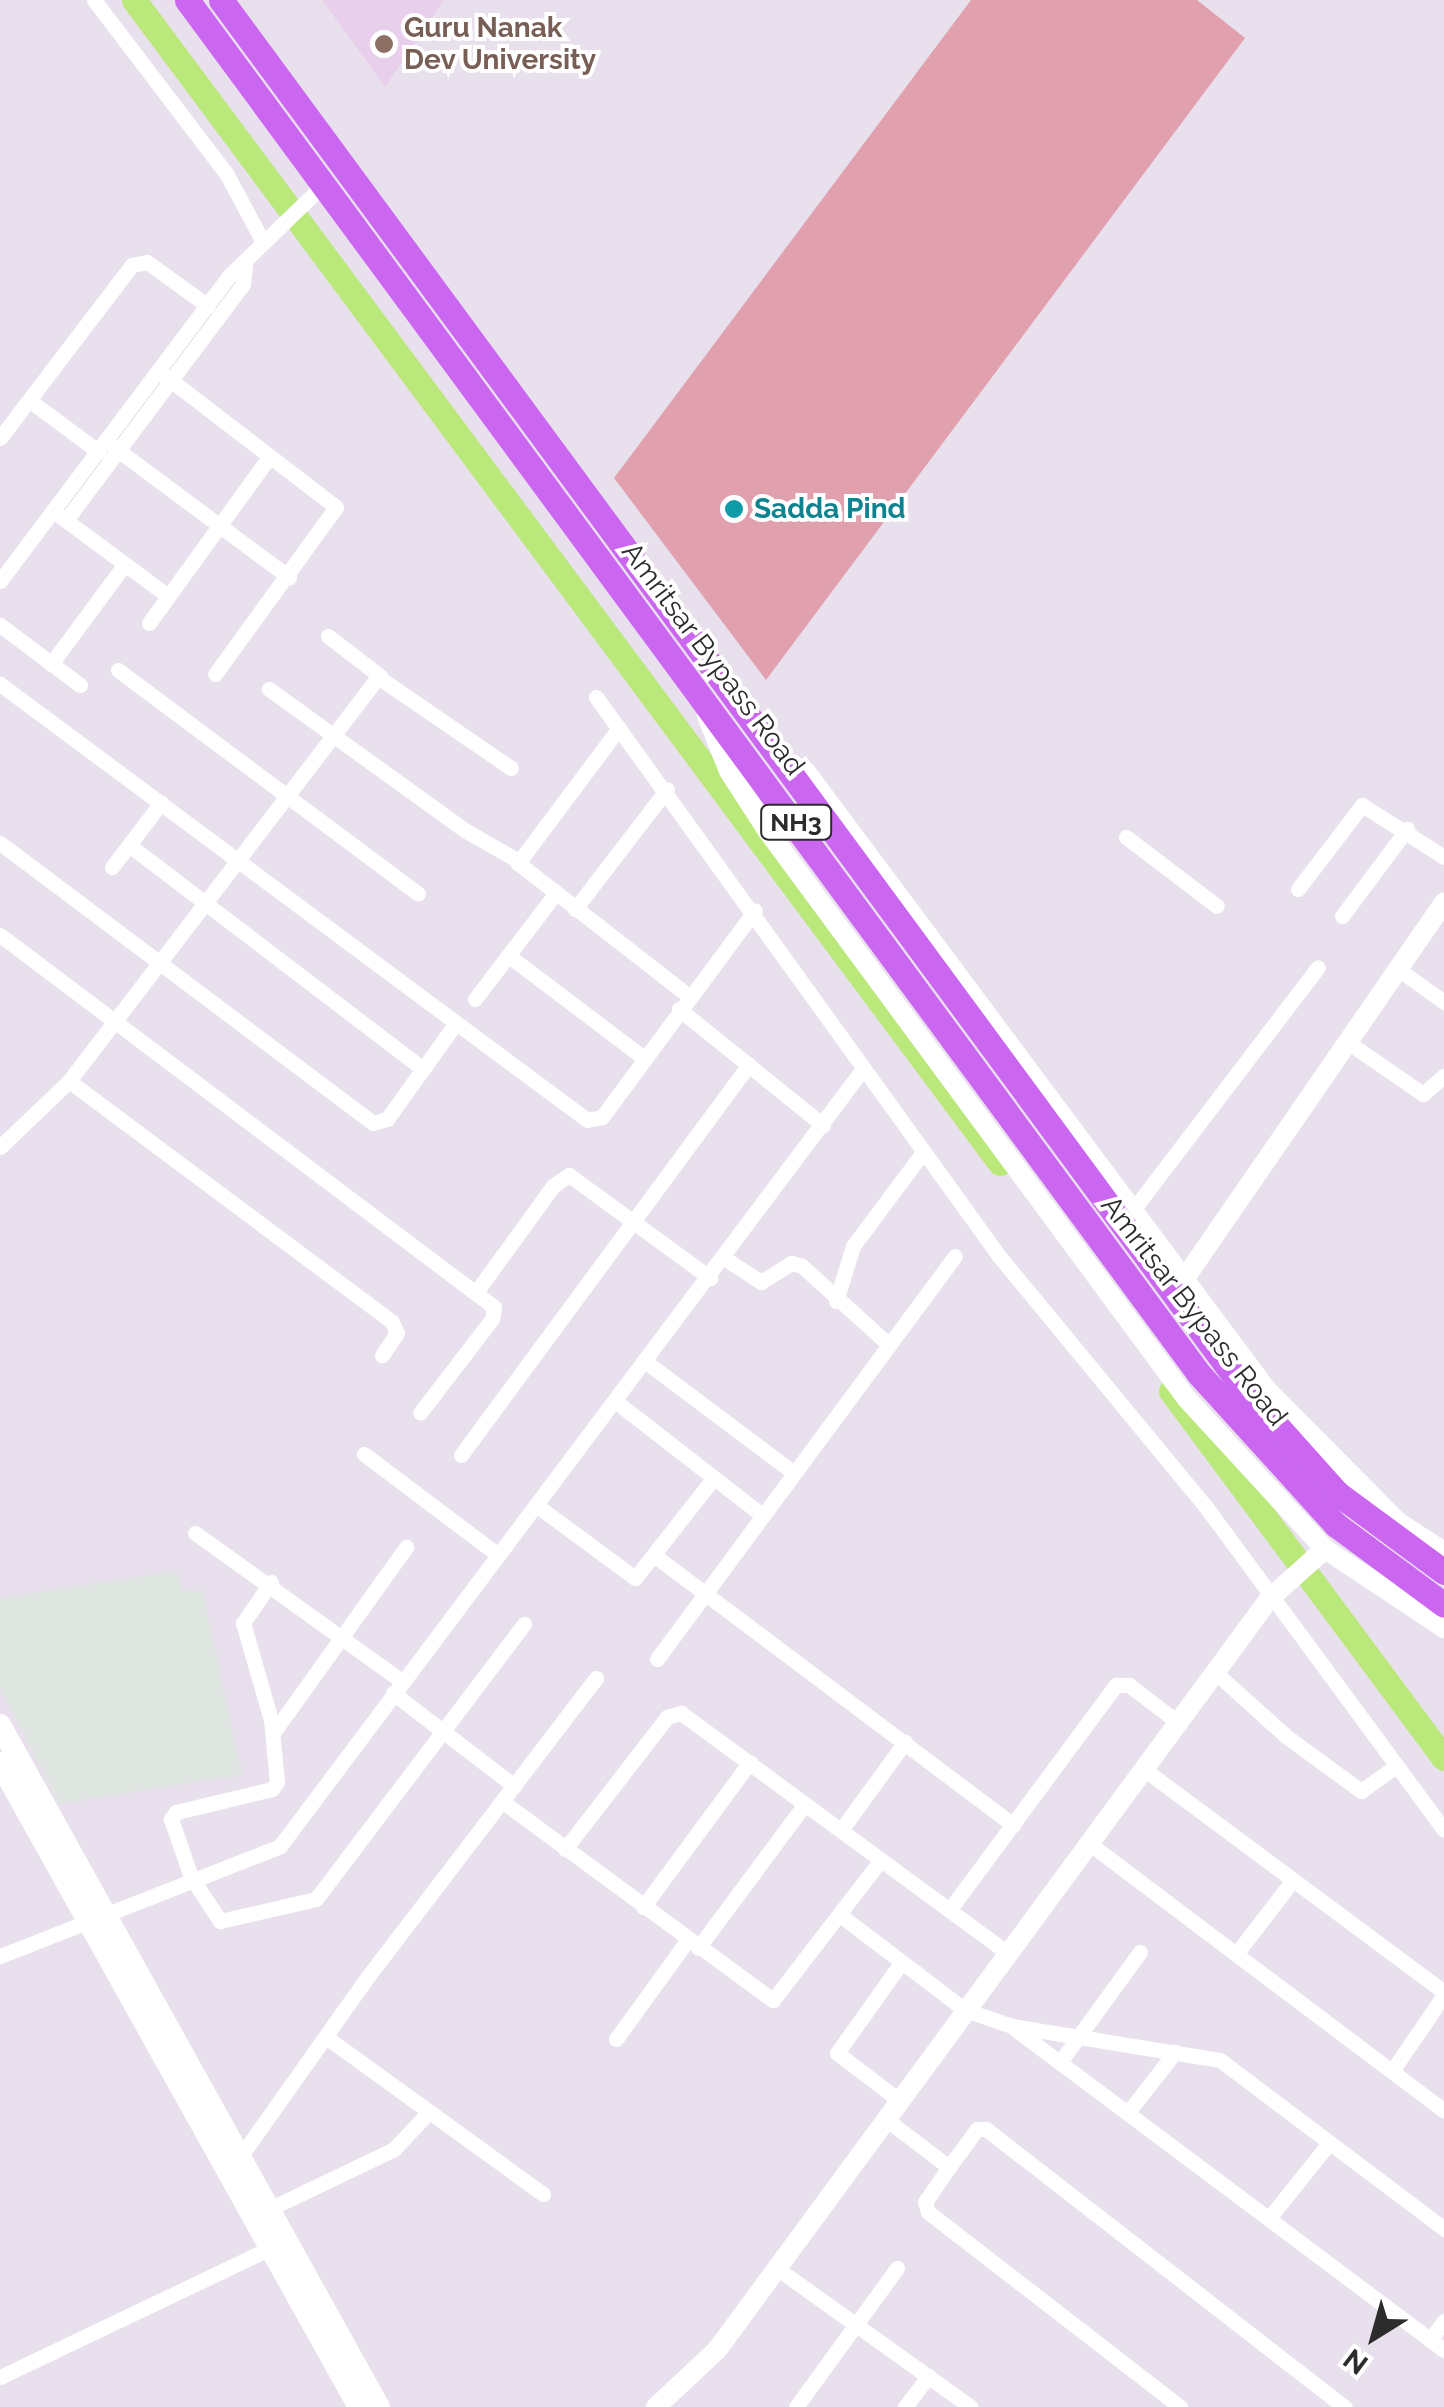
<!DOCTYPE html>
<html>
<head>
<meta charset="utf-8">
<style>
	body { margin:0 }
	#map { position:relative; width:1444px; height:2407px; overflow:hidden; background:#e9e0ed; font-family:Raleway,sans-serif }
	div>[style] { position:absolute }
	.industrial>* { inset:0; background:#e0e6e2 }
	.education>* { inset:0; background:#e8d0ed }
	.green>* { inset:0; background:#e0a0ad }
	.river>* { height:25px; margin:-12.5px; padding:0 12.5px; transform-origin:12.5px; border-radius:12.5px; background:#bbe87a }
	.minor>* { height:15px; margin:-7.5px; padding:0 7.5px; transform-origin:7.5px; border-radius:7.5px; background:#fff }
	.tertiary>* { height:20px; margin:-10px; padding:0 10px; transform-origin:10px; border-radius:10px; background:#fff }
	.secondary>* { height:22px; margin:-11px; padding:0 11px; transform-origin:11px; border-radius:11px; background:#fff }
	.trunk>* { height:25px; margin:-12.5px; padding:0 12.5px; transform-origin:12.5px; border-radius:12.5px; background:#ca66ef }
	.dots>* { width:28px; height:28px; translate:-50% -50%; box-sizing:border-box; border:5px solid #fff; border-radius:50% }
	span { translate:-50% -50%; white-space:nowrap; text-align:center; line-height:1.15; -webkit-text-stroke:8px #fff; paint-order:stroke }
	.shield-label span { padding:2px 8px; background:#fff; border:2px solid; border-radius:8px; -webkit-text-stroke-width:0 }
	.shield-label { font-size:25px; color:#2c2c2c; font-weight:700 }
	.education-label { font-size:28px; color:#785e54; font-weight:700 }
	.left { translate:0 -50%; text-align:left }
	.culture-label { font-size:28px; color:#0d838f; font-weight:700 }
	.street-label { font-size:28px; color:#2c2c2c }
	.north { position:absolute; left:1324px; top:2287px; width:100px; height:100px; -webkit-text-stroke:8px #fff; paint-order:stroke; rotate:217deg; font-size:28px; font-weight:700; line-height:40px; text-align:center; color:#2c2c2c }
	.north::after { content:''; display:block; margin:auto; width:35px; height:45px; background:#2c2c2c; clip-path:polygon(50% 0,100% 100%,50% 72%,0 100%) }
</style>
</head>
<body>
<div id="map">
	<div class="industrial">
		<i style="clip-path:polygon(177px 1571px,182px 1589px,203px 1592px,242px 1775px,59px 1804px,0 1688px,0 1598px)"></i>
	</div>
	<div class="education">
		<i style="clip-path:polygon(322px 0,444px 0,385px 87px)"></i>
	</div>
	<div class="green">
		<i style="clip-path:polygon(971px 0,1197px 0,1245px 38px,766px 680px,614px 478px)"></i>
	</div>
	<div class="river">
		<i style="left:134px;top:0;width:1450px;rotate:53.33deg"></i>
		<i style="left:1171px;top:1391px;width:457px;rotate:53.4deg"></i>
	</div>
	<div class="minor">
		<i style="left:94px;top:0;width:218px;rotate:52.7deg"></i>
		<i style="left:226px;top:173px;width:76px;rotate:61.8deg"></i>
		<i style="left:160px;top:372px;width:222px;rotate:37.5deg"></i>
		<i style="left:336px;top:507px;width:206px;rotate:125.9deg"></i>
		<i style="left:29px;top:400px;width:87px;rotate:36.6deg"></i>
		<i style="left:0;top:438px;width:218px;rotate:-52.7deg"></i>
		<i style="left:132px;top:265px;width:15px;rotate:-11deg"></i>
		<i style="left:147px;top:262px;width:75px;rotate:35.8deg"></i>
		<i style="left:111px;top:445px;width:222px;rotate:36.6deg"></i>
		<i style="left:60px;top:516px;width:134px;rotate:36.5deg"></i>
		<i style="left:66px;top:520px;width:295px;rotate:-53.1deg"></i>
		<i style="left:243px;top:284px;width:20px;rotate:-84deg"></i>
		<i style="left:0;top:581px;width:383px;rotate:-53.1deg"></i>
		<i style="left:230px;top:275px;width:131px;rotate:-44.1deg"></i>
		<i style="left:149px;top:623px;width:205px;rotate:-54.1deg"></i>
		<i style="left:0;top:625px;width:100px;rotate:36.9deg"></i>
		<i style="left:328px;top:636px;width:66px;rotate:37.6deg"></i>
		<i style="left:51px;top:664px;width:124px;rotate:-53.5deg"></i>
		<i style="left:118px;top:670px;width:374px;rotate:36.7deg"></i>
		<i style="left:0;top:684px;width:731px;rotate:36.6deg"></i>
		<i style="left:587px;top:1120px;width:15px;rotate:-11deg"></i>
		<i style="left:602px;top:1117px;width:257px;rotate:-53.5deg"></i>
		<i style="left:269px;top:689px;width:243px;rotate:35.8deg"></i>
		<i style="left:466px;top:831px;width:59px;rotate:29.6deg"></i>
		<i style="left:596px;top:697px;width:689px;rotate:54.21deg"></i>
		<i style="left:999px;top:1256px;width:325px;rotate:50.5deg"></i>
		<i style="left:1206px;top:1507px;width:401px;rotate:53.6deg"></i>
		<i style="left:619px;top:728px;width:169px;rotate:126.8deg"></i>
		<i style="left:518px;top:863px;width:217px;rotate:37.9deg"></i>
		<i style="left:1126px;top:837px;width:114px;rotate:37.2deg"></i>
		<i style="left:0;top:843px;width:466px;rotate:36.9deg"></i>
		<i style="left:373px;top:1123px;width:15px;rotate:-16deg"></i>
		<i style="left:387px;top:1119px;width:118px;rotate:-54.3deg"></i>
		<i style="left:129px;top:845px;width:370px;rotate:37.3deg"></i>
		<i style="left:112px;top:867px;width:81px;rotate:-52.6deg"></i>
		<i style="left:1298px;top:889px;width:106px;rotate:-52.7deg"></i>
		<i style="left:1362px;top:805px;width:97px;rotate:32.4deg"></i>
		<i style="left:575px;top:909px;width:151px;rotate:-52.5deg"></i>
		<i style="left:1342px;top:916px;width:109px;rotate:-53.2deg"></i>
		<i style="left:0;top:935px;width:618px;rotate:36.98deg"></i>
		<i style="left:494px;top:1307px;width:12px;rotate:99deg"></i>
		<i style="left:492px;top:1319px;width:118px;rotate:127.5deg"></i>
		<i style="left:509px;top:956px;width:169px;rotate:37.1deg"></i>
		<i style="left:1398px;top:969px;width:57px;rotate:35.7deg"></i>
		<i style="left:475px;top:999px;width:132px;rotate:-52.7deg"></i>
		<i style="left:679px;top:1009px;width:185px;rotate:38.9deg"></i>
		<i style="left:1349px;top:1043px;width:90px;rotate:34.6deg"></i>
		<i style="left:1423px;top:1094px;width:28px;rotate:-41deg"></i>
		<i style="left:69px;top:1081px;width:403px;rotate:36.7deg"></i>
		<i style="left:392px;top:1322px;width:12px;rotate:66deg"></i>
		<i style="left:397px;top:1333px;width:27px;rotate:124deg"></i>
		<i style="left:0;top:1147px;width:95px;rotate:-43.7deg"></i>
		<i style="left:69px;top:1081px;width:509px;rotate:-52.59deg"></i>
		<i style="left:378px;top:677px;width:161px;rotate:34.4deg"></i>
		<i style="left:1133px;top:1210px;width:305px;rotate:-52.7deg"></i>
		<i style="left:724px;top:1258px;width:44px;rotate:33deg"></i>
		<i style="left:761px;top:1282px;width:36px;rotate:-32deg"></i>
		<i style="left:791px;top:1263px;width:11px;rotate:15deg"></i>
		<i style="left:802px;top:1266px;width:118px;rotate:42.2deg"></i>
		<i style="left:476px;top:1292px;width:131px;rotate:-54deg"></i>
		<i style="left:553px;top:1186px;width:19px;rotate:-35deg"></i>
		<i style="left:569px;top:1175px;width:175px;rotate:36.1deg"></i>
		<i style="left:836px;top:1301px;width:58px;rotate:-72.8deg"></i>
		<i style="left:853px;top:1246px;width:117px;rotate:-53.3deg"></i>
		<i style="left:646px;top:1362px;width:185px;rotate:36.9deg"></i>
		<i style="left:615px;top:1401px;width:187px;rotate:37.8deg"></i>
		<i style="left:364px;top:1454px;width:168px;rotate:37deg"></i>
		<i style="left:461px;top:1455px;width:485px;rotate:-53.6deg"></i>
		<i style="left:536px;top:1505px;width:123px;rotate:36.4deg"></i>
		<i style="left:635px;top:1578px;width:126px;rotate:-51.8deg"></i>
		<i style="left:195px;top:1533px;width:254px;rotate:35.6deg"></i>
		<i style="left:655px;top:1556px;width:448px;rotate:36.9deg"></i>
		<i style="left:271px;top:1582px;width:50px;rotate:124.3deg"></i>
		<i style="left:243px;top:1623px;width:101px;rotate:73.9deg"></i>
		<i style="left:271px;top:1720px;width:62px;rotate:84.5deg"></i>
		<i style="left:277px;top:1782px;width:9px;rotate:126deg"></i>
		<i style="left:272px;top:1789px;width:99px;rotate:166.5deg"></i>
		<i style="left:176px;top:1812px;width:9px;rotate:126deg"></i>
		<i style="left:171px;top:1819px;width:61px;rotate:71deg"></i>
		<i style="left:191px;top:1877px;width:53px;rotate:56.6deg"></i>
		<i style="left:220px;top:1921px;width:98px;rotate:-12.9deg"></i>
		<i style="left:316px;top:1899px;width:345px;rotate:-52.9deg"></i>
		<i style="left:657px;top:1659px;width:501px;rotate:-53.52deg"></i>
		<i style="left:1217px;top:1674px;width:94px;rotate:42deg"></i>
		<i style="left:1287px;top:1737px;width:92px;rotate:36.1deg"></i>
		<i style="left:1361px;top:1791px;width:43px;rotate:-35.5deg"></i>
		<i style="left:393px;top:1693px;width:153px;rotate:37.5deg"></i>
		<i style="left:273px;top:1733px;width:229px;rotate:-54.4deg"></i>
		<i style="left:1145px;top:1770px;width:372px;rotate:36.6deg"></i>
		<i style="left:503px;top:1802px;width:335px;rotate:36.3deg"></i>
		<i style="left:773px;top:2000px;width:177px;rotate:-52.4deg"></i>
		<i style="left:841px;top:1830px;width:109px;rotate:-54deg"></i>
		<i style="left:1090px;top:1844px;width:443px;rotate:37deg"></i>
		<i style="left:565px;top:1849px;width:167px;rotate:-52.3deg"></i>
		<i style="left:667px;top:1717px;width:15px;rotate:-16deg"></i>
		<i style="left:681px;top:1713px;width:407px;rotate:36.3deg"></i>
		<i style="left:643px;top:1907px;width:180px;rotate:-53.6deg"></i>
		<i style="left:950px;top:1909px;width:279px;rotate:-53.5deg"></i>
		<i style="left:1116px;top:1685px;width:13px"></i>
		<i style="left:1129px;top:1685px;width:64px;rotate:37.4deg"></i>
		<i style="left:840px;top:1915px;width:157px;rotate:37.2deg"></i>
		<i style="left:965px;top:2010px;width:50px;rotate:18.8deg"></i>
		<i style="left:1012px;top:2026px;width:211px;rotate:9.3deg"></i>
		<i style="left:1220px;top:2060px;width:281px;rotate:37deg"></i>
		<i style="left:698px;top:1948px;width:179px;rotate:-53.4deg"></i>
		<i style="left:1236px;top:1954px;width:93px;rotate:-52.4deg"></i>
		<i style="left:0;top:1956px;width:301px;rotate:-21.4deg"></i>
		<i style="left:280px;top:1846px;width:970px;rotate:-53.13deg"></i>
		<i style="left:1015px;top:2029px;width:536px;rotate:36.81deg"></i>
		<i style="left:326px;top:2037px;width:268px;rotate:35.9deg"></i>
		<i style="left:616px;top:2039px;width:121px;rotate:-54.1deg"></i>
		<i style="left:1060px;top:2062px;width:136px;rotate:-54deg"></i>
		<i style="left:1392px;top:2071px;width:92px;rotate:-55.6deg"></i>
		<i style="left:900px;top:2101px;width:79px;rotate:-142.7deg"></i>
		<i style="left:837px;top:2053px;width:110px;rotate:-54.6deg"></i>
		<i style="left:1129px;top:2111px;width:75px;rotate:-52.1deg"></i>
		<i style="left:887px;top:2120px;width:78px;rotate:37.2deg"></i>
		<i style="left:949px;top:2167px;width:42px;rotate:124.4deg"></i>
		<i style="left:925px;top:2202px;width:10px;rotate:73deg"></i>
		<i style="left:928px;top:2212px;width:319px;rotate:37.7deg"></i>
		<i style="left:240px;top:2157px;width:223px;rotate:-54.7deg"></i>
		<i style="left:369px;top:1975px;width:374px;rotate:-52.6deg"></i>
		<i style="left:949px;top:2167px;width:47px;rotate:-53.6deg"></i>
		<i style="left:977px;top:2129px;width:9px"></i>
		<i style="left:986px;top:2129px;width:454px;rotate:37.8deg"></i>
		<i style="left:269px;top:2209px;width:139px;rotate:-25.6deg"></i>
		<i style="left:394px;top:2149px;width:48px;rotate:-46.7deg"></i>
		<i style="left:1269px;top:2218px;width:96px;rotate:-51.3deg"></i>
		<i style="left:778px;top:2269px;width:237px;rotate:35.6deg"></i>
		<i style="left:1430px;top:2340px;width:24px;rotate:-54deg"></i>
		<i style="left:0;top:2377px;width:309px;rotate:-25.5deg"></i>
		<i style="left:796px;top:2407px;width:172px;rotate:-54deg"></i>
		<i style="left:905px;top:2407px;width:39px;rotate:-53deg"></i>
	</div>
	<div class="tertiary">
		<i style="left:707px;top:716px;width:59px;rotate:68.2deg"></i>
		<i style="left:729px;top:771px;width:70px;rotate:57.2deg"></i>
		<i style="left:767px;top:830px;width:707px;rotate:53.57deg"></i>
		<i style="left:1187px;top:1399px;width:204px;rotate:47.4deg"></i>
		<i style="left:1325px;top:1549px;width:143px;rotate:33.6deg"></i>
		<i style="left:783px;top:760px;width:26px;rotate:28deg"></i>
		<i style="left:806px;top:772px;width:770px;rotate:53.29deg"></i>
		<i style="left:1266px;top:1389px;width:187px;rotate:45.2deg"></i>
		<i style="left:1398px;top:1522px;width:55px;rotate:33.1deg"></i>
		<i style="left:1185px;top:1278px;width:456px;rotate:-55.4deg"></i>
		<i style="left:656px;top:2407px;width:83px;rotate:-43.1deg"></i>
		<i style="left:717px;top:2350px;width:932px;rotate:-53.68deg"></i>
		<i style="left:1269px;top:1599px;width:75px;rotate:-41.8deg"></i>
	</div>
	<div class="secondary">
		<i style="left:0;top:1725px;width:780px;rotate:60.94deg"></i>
		<i style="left:0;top:1763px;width:737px;rotate:60.86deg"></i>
	</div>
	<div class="trunk">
		<i style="left:187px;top:0;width:1706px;rotate:53.63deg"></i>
		<i style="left:1199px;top:1374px;width:204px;rotate:47.8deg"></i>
		<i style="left:1336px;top:1525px;width:134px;rotate:36.5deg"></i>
		<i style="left:221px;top:0;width:1725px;rotate:53.63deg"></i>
		<i style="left:1244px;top:1389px;width:140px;rotate:48.2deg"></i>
		<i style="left:1337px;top:1493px;width:133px;rotate:36.4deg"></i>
	</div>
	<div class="dots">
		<i style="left:384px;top:44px;background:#8d6e63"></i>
		<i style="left:734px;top:509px;background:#0f9aa8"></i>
	</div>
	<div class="shield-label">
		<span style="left:796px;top:822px">NH3</span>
	</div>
	<div class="education-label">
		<span class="left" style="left:404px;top:44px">Guru Nanak<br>Dev University</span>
	</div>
	<div class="culture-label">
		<span class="left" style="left:754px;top:509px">Sadda Pind</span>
	</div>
	<div class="street-label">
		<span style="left:713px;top:659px;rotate:53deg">Amritsar Bypass Road</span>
		<span style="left:1194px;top:1311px;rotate:52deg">Amritsar Bypass Road</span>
	</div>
	<div class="north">N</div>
</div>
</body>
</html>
